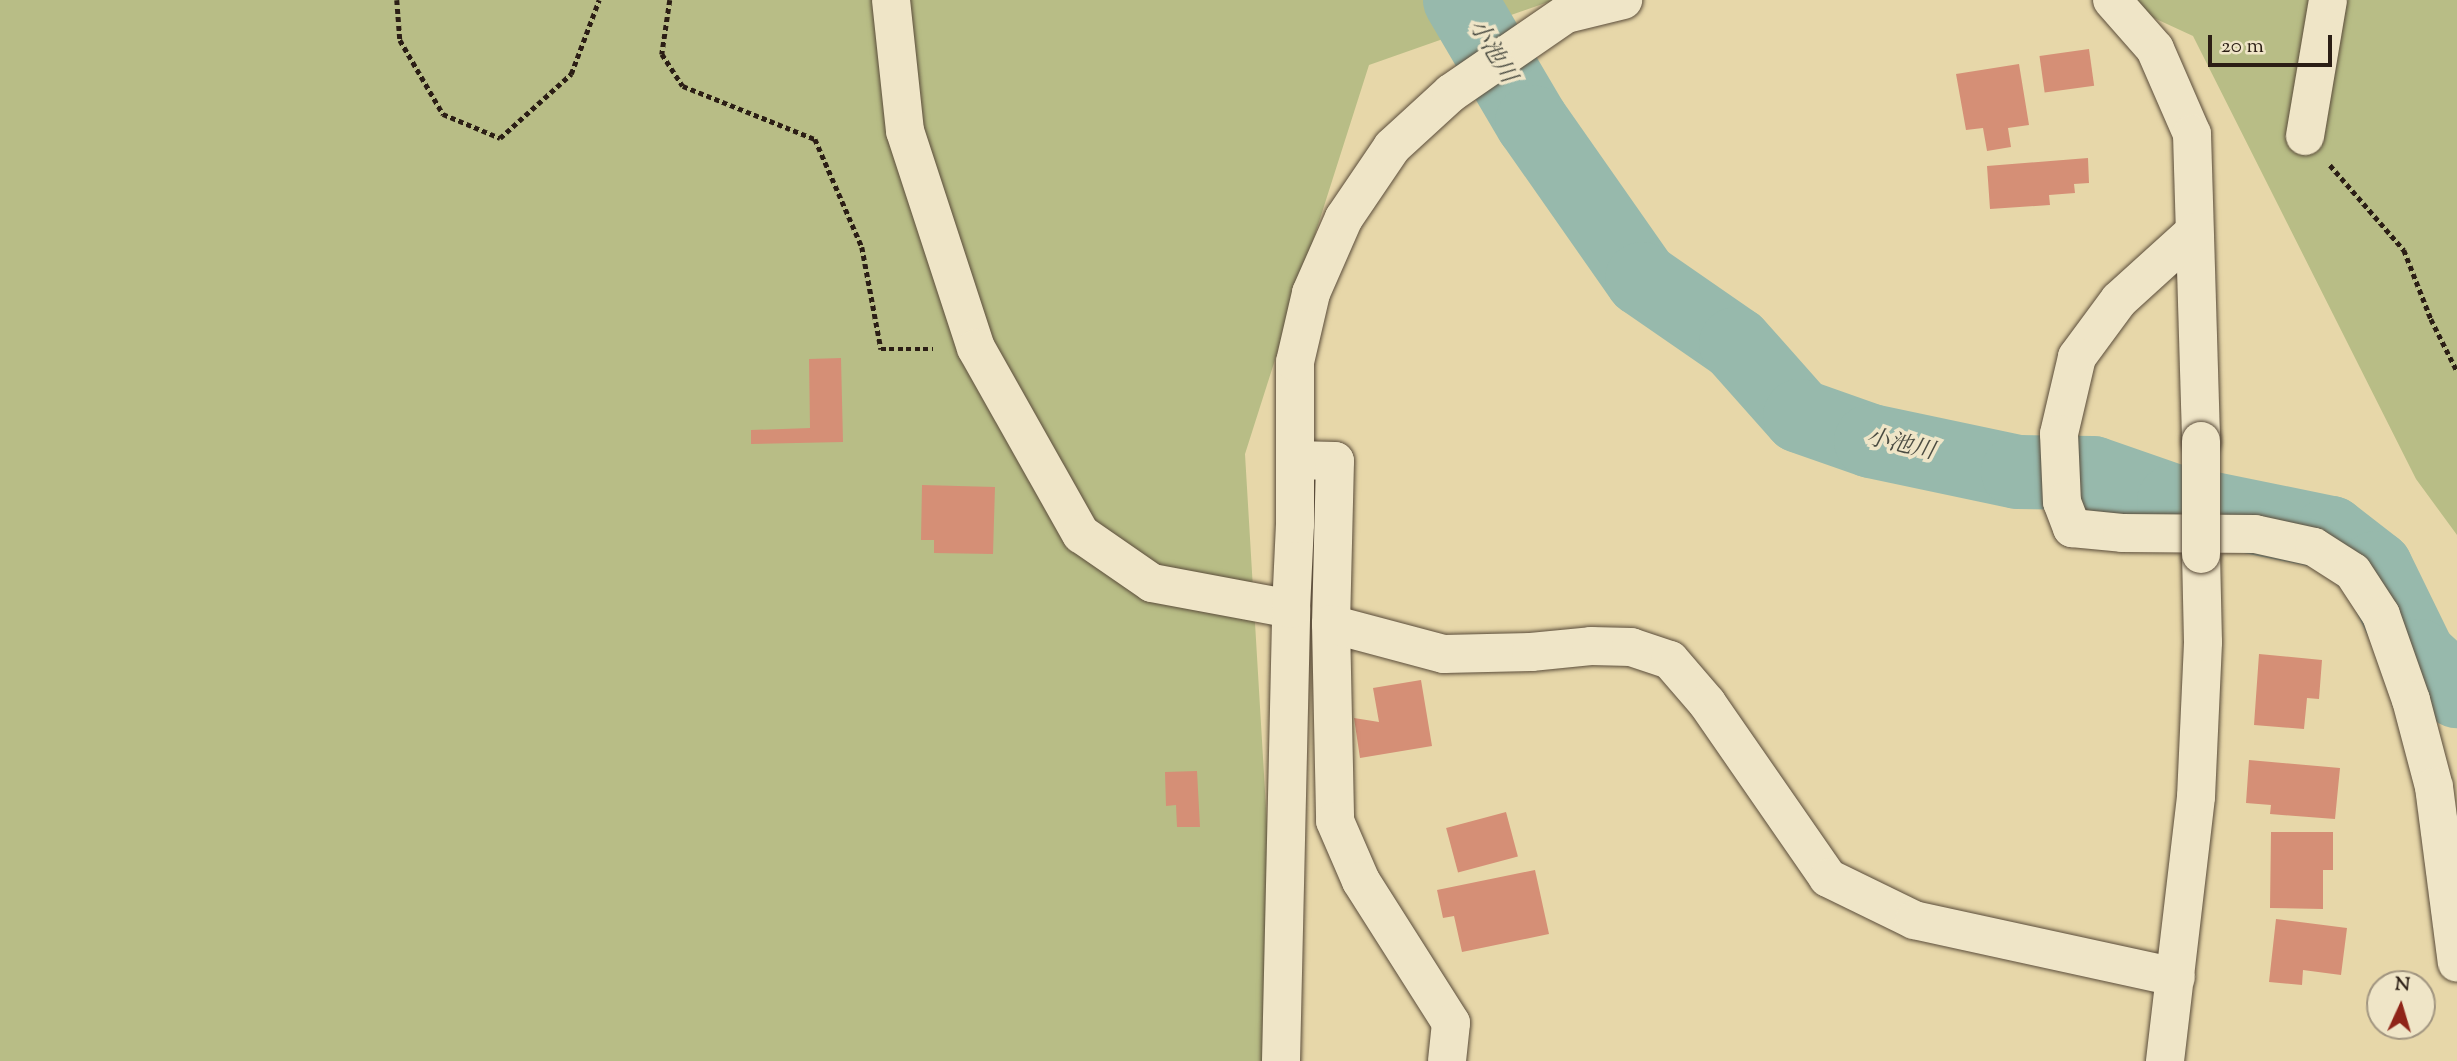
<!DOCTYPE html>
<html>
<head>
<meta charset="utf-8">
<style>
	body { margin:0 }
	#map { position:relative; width:2457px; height:1061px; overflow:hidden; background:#e7d7a9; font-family:"Sorts Mill Goudy","Noto Serif JP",serif }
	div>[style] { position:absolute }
	.green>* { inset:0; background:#b8bd86 }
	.river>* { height:74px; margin:-37px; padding:0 37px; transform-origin:37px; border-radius:37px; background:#97b9ac }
	.building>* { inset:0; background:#d58f76; transform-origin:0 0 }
	.path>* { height:4.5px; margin-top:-2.25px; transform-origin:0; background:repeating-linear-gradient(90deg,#2b1e15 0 5px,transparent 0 8.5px) }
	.roads { filter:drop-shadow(0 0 2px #5a4c3a) drop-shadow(0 0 2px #5a4c3a) }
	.minor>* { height:38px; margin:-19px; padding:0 19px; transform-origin:19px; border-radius:19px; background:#efe5c7 }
	.bridges { filter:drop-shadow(0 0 2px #5a4c3a) drop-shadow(0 0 2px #5a4c3a) }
	.minor-bridge>* { height:38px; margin:-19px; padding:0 19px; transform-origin:19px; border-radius:19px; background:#efe5c7 }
	span { translate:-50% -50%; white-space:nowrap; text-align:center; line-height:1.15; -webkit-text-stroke:7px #efe5c7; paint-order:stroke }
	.water-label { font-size:23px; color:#4b4c42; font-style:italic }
	.north { position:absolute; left:2366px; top:970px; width:70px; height:70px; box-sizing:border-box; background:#efe5c7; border:2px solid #a19580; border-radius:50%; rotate:4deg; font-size:19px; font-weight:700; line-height:28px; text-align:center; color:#2b1e15 }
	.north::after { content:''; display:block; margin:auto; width:24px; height:32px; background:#8f2418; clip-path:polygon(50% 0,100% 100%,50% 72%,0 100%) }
	.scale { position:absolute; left:2208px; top:35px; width:124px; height:32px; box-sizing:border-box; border:4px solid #2b1e15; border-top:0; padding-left:9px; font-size:21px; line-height:24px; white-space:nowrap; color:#2b1e15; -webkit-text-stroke:5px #efe5c7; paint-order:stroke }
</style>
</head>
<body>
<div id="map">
	<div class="green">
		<i style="clip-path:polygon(0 0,1554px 0,1369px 65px,1245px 454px,1281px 1061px,0 1061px)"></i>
		<i style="clip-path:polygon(2115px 0,2457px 0,2457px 535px,2416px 479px,2193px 36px)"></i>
	</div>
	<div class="river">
		<i style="left:1460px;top:0;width:142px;rotate:59.5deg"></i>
		<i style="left:1532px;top:122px;width:192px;rotate:55deg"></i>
		<i style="left:1642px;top:279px;width:114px;rotate:34.7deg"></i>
		<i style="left:1736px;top:344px;width:96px;rotate:48.4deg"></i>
		<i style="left:1800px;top:416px;width:75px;rotate:19.4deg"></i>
		<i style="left:1871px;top:441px;width:150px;rotate:11.9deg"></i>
		<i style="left:2018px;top:472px;width:75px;rotate:0.8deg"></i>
		<i style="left:2093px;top:473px;width:86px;rotate:19.1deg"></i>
		<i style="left:2174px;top:501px;width:160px;rotate:11.5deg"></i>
		<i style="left:2331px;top:533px;width:57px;rotate:37.9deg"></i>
		<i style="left:2376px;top:568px;width:98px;rotate:64deg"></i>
		<i style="left:2419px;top:656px;width:52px;rotate:42.6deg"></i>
	</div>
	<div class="building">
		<i style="left:2089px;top:49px;width:37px;height:50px;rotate:82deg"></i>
		<i style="clip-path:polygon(2019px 64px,2029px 125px,2008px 128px,2011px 147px,1987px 151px,1983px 128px,1966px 130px,1956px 74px)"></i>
		<i style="clip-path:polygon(2088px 158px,2089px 183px,2074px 184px,2075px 193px,2049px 195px,2050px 205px,1990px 209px,1987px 166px)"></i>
		<i style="clip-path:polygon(841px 358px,843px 442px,751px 444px,751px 430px,810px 428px,809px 359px)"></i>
		<i style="clip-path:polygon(922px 485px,995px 487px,993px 554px,934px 553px,934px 540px,921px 540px)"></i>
		<i style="clip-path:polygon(2259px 654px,2322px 660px,2319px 699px,2307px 698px,2304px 729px,2254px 725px)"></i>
		<i style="clip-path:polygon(1421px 680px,1432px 746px,1360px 758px,1354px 718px,1379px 722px,1373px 688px)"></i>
		<i style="clip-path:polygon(2249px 760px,2340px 768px,2335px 819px,2270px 814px,2271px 805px,2246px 803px)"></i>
		<i style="clip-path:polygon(1197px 771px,1200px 827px,1177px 827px,1176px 805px,1166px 806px,1165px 772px)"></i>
		<i style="left:1506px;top:812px;width:46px;height:62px;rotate:75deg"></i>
		<i style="clip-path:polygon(2271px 832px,2333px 832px,2333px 870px,2323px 870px,2323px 909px,2270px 908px)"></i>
		<i style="clip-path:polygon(1535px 870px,1549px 934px,1462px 952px,1454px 916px,1443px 918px,1437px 890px)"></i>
		<i style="clip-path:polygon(2276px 919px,2347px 928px,2341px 975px,2303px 970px,2302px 985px,2269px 982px)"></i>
	</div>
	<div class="path">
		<i style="left:397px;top:0;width:40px;rotate:85.7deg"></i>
		<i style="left:400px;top:40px;width:86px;rotate:59.8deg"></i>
		<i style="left:443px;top:114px;width:62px;rotate:22.8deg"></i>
		<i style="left:500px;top:138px;width:96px;rotate:-42deg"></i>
		<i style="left:571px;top:74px;width:79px;rotate:-69.3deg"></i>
		<i style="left:670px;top:0;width:55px;rotate:98.4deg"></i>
		<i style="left:662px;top:54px;width:38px;rotate:57deg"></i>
		<i style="left:683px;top:86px;width:142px;rotate:21.9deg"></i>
		<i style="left:815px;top:139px;width:118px;rotate:66.5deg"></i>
		<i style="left:862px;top:247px;width:104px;rotate:79.4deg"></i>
		<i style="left:881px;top:349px;width:52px"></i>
		<i style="left:2330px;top:165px;width:113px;rotate:49deg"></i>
		<i style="left:2404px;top:250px;width:74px;rotate:68.6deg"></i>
		<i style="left:2431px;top:319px;width:58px;rotate:63.4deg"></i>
	</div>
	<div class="roads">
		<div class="minor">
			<i style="left:891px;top:0;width:132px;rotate:83.9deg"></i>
			<i style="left:905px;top:131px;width:228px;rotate:71.9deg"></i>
			<i style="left:976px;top:348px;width:214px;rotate:60.6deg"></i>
			<i style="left:1081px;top:534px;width:86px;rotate:34.6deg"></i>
			<i style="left:1152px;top:583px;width:141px;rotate:10.6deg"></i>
			<i style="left:2112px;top:0;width:65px;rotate:48.7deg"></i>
			<i style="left:2155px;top:49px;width:93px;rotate:66.5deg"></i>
			<i style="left:2192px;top:134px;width:307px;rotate:88.3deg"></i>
			<i style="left:2305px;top:136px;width:138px;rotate:-80.4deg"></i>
			<i style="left:2194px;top:232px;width:101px;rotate:137.8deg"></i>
			<i style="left:2119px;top:300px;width:71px;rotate:126.4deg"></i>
			<i style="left:2077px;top:357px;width:79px;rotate:103.2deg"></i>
			<i style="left:2059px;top:434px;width:68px;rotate:87.5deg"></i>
			<i style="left:2062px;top:502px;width:28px;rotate:69deg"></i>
			<i style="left:2072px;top:528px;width:50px;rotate:5.7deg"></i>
			<i style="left:2122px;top:533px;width:133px;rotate:0.4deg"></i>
			<i style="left:2255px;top:534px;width:60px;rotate:12.4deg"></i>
			<i style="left:2314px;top:547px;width:46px;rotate:32.7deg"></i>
			<i style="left:2353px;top:572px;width:51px;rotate:56.9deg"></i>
			<i style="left:2381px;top:615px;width:90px;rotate:70.6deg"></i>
			<i style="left:2411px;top:700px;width:90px;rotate:75.2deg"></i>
			<i style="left:2434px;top:787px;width:177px;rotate:82.6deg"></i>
			<i style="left:1295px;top:460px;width:40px;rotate:1.4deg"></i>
			<i style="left:1335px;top:461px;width:163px;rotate:91.4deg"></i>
			<i style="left:1331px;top:624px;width:197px;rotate:88.8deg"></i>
			<i style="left:1335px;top:821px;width:65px;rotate:66.6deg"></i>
			<i style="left:1361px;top:881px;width:168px;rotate:57.6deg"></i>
			<i style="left:1451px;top:1023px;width:38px;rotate:96deg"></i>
			<i style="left:1331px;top:624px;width:117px;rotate:14.9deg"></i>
			<i style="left:1444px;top:654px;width:87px;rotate:-1.3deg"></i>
			<i style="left:1531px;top:652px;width:60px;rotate:-5.7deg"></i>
			<i style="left:1591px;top:646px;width:40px;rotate:1.4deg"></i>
			<i style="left:1631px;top:647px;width:41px;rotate:18.4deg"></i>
			<i style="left:1670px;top:660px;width:57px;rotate:49.3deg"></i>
			<i style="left:1707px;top:703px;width:213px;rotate:55.3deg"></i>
			<i style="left:1828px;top:878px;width:96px;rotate:26deg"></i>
			<i style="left:1914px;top:920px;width:268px;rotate:12.3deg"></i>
			<i style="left:1281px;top:1061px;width:452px;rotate:-88.7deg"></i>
			<i style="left:1291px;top:609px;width:85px;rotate:-87.3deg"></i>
			<i style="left:1295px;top:524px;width:162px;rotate:-90deg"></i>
			<i style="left:1295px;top:362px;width:71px;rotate:-76.9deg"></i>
			<i style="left:1311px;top:293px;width:82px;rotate:-66.3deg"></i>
			<i style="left:1344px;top:218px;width:86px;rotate:-55.9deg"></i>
			<i style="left:1392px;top:147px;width:80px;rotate:-42.5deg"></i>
			<i style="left:1451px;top:93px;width:140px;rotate:-34.5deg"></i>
			<i style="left:1566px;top:14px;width:59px;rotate:-13.8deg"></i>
			<i style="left:2165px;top:1061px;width:266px;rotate:-83.3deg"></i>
			<i style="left:2196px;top:797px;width:155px;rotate:-87.4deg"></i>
			<i style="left:2203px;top:642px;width:88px;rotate:-91.3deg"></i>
		</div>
	</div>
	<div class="bridges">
		<div class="minor-bridge">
			<i style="left:2201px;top:441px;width:113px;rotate:90deg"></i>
		</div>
	</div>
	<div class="water-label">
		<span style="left:1491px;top:52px;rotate:59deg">小池川</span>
		<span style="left:1900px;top:446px;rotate:13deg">小池川</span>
	</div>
	<div class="north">N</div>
	<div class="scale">20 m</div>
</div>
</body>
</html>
